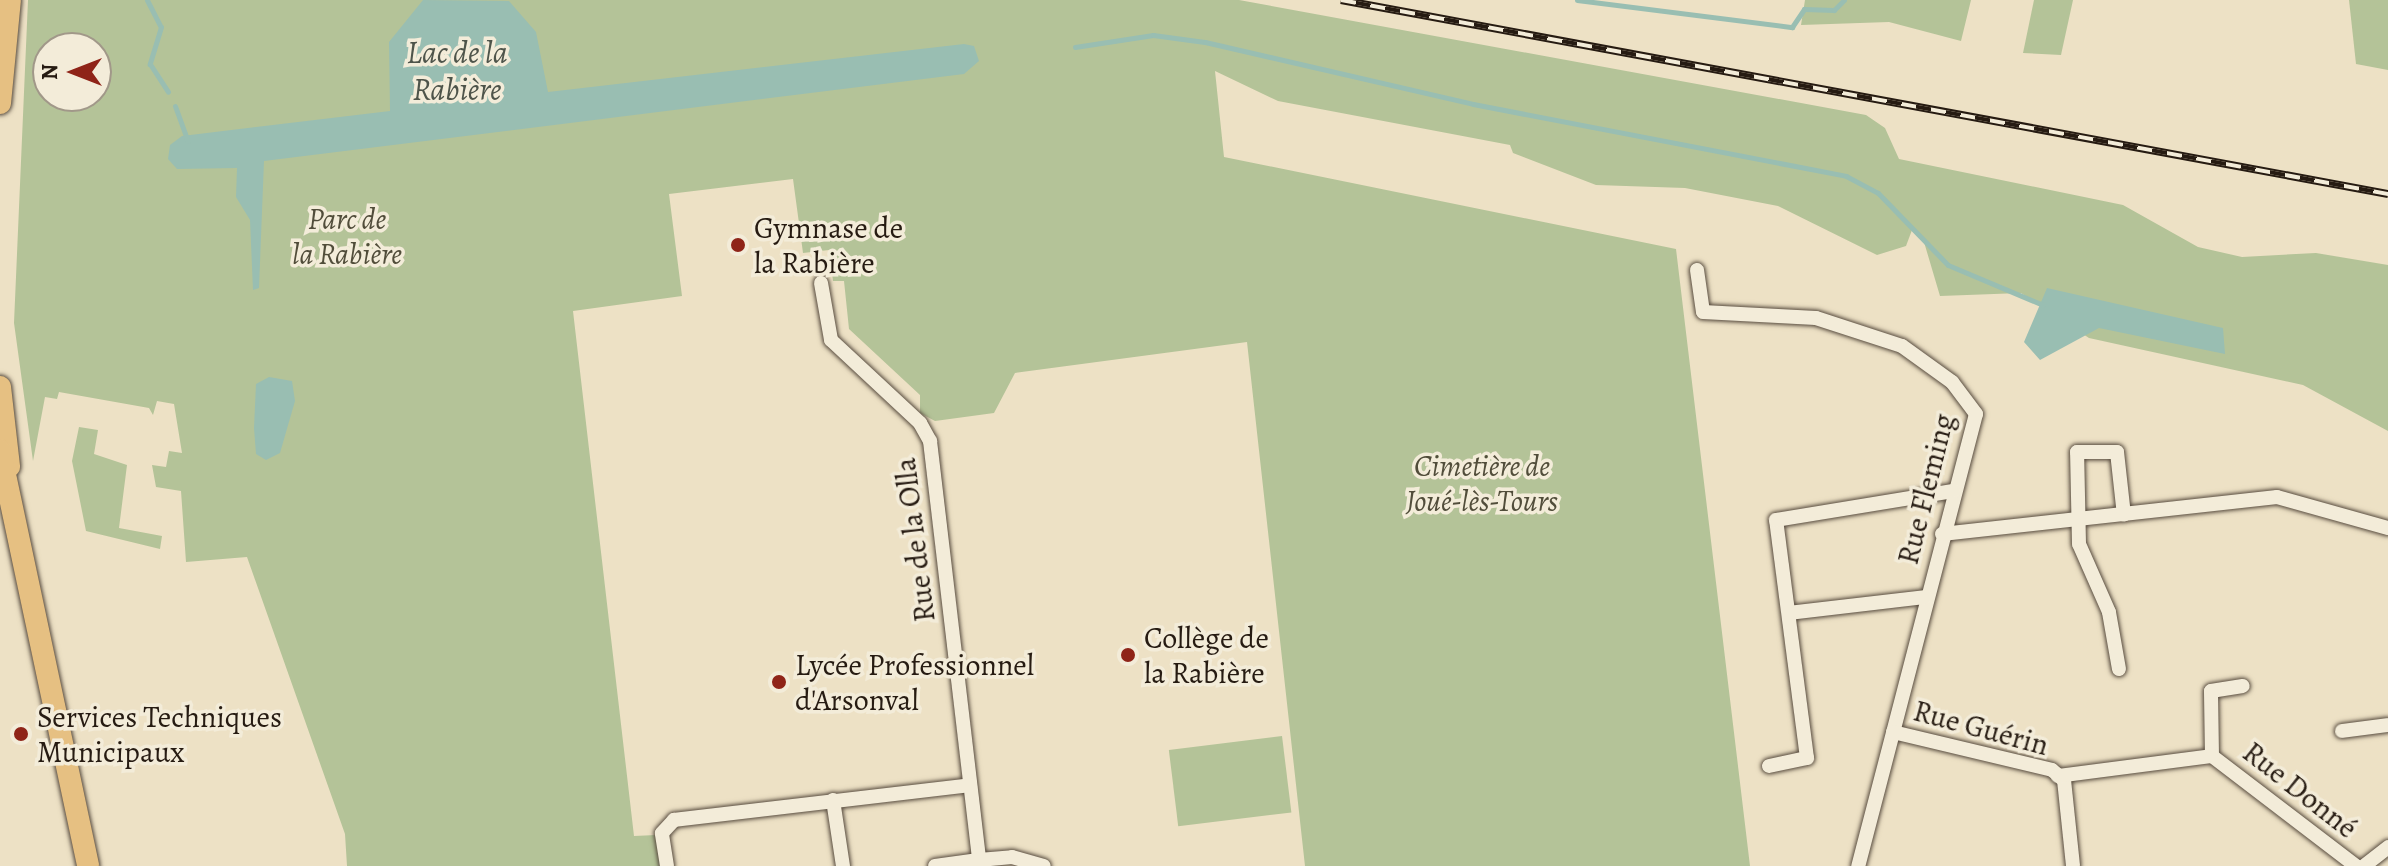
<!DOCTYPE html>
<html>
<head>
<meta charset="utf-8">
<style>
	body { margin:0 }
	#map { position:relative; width:2388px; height:866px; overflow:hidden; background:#ede1c5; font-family:Alegreya,serif }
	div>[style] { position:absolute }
	.green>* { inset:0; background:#b4c398; transform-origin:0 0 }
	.water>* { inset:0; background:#99beb2 }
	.stream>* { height:5px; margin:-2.5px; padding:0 2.5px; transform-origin:2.5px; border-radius:2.5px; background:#99beb2 }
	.roads { filter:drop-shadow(0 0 2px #584c3f) drop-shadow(0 0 2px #584c3f) }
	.minor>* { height:14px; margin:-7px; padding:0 7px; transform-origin:7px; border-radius:7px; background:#f3ecd9 }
	.primary>* { height:22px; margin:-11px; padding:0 11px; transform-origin:11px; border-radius:11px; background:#e6c082 }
	.rail>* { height:8px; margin-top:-4px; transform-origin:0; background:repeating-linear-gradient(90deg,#f3ecd9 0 15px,#261b12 0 30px); box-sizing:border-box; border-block:2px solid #261b12 }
	.dots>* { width:22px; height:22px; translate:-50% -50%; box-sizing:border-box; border:4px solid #f3ecd9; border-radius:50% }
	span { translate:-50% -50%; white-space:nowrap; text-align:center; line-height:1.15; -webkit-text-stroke:7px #f3ecd9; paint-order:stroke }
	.park-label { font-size:30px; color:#514d3a; font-style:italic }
	.poi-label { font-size:30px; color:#261b12 }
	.left { translate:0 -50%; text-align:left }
	.street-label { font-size:30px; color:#261b12 }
	.water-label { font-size:32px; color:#4e544a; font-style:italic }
	.north { position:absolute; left:32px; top:32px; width:80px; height:80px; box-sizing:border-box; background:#f3ecd9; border:2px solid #a19889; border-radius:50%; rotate:270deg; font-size:22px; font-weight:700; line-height:32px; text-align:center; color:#261b12 }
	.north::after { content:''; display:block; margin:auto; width:28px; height:36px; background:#8f2418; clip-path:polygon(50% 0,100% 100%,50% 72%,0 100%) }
</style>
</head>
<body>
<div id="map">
	<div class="green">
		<i style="clip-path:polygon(evenodd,28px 0,1239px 0,1866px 115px,1885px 128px,1899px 159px,2123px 205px,2198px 247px,2242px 257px,2316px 253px,2388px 265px,2388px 431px,2303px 385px,2089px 338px,2021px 293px,1940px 296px,1924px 242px,1912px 230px,1906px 246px,1877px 255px,1778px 206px,1685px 188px,1596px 185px,1513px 153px,1510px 145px,1278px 101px,1215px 71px,1224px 157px,1676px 249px,1750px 866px,1305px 866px,1247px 342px,1015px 373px,994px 413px,935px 421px,920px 413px,920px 395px,849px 329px,844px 281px,833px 281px,829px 250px,803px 253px,793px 179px,669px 194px,682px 296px,573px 311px,634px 836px,656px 835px,660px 866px,347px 866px,345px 834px,247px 557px,186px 562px,181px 491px,156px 487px,152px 465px,166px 467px,169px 451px,182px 453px,174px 404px,157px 401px,153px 415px,149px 408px,59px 392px,57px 399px,45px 397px,33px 461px,14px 323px,28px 0,48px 48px,96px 48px,96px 96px,48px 96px,48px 48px)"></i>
		<i style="clip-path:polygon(1805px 0,1971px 0,1961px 41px,1889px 22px,1801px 25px)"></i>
		<i style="clip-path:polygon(2034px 0,2073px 0,2061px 55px,2023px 53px)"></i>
		<i style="clip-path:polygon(2349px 0,2388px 0,2388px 70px,2356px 64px)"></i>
		<i style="clip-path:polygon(79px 427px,98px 430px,94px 454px,127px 465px,119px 528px,162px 536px,160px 549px,86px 531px,72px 461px)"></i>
		<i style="left:1282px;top:736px;width:77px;height:114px;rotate:83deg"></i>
	</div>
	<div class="water">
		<i style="clip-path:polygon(423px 0,509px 1px,536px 32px,548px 92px,964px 44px,974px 46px,979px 61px,964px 74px,264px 161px,259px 288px,253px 290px,250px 220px,236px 197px,237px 168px,177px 169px,168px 159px,170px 145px,182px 136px,390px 111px,389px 42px)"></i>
		<i style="clip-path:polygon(2047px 288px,2223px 328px,2225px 354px,2099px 328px,2040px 360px,2024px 342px)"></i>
		<i style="clip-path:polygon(269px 377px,292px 381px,295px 401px,280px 453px,266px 460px,256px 454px,254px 428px,256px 384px)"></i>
	</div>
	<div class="stream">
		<i style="left:147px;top:0;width:30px;rotate:63deg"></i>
		<i style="left:161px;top:27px;width:39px;rotate:107deg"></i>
		<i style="left:150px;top:64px;width:33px;rotate:57deg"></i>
		<i style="left:1577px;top:0;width:217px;rotate:7.2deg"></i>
		<i style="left:1792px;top:27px;width:22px;rotate:-56deg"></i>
		<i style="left:1804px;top:9px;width:30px;rotate:2deg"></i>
		<i style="left:1834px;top:10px;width:14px;rotate:-45deg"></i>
		<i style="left:1075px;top:47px;width:79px;rotate:-8.7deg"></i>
		<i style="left:1153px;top:35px;width:52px;rotate:7.7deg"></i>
		<i style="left:1205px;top:42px;width:275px;rotate:13deg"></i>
		<i style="left:1473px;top:104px;width:380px;rotate:10.9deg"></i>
		<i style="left:1846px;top:176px;width:36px;rotate:28deg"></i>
		<i style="left:1878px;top:193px;width:100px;rotate:45.8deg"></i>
		<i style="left:1948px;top:265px;width:103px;rotate:22.8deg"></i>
		<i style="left:175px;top:106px;width:37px;rotate:70deg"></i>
	</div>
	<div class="roads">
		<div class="minor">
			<i style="left:1697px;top:270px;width:42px;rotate:81.9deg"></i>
			<i style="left:1703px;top:312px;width:113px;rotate:3deg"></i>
			<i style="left:1816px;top:318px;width:90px;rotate:18deg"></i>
			<i style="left:1902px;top:346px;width:62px;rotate:35.8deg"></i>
			<i style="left:1952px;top:382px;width:40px;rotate:53deg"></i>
			<i style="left:1976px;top:414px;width:467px;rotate:104.6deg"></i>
			<i style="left:821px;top:283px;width:58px;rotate:80deg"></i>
			<i style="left:831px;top:340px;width:122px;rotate:43deg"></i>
			<i style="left:920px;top:423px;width:21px;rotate:61deg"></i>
			<i style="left:930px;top:441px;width:422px;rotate:83.3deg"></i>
			<i style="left:979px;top:860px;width:33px;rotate:-5deg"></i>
			<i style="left:1012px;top:857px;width:33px;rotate:16deg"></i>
			<i style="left:1942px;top:534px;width:337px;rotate:-6.3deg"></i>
			<i style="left:2277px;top:497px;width:115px;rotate:15.6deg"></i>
			<i style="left:1789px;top:613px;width:138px;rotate:-6.7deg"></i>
			<i style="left:2119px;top:669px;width:58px;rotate:-100deg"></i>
			<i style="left:2109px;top:612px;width:74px;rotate:-113.8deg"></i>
			<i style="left:2079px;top:544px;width:92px;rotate:-91.2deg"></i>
			<i style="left:2077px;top:452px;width:40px"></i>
			<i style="left:2117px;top:452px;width:63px;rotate:83.7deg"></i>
			<i style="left:2342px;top:731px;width:46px;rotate:-7.4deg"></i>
			<i style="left:1893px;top:732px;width:163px;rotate:13.4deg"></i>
			<i style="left:2052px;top:770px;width:16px;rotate:40deg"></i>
			<i style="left:2064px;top:780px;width:86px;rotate:84deg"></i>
			<i style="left:2212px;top:756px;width:65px;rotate:-90.9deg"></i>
			<i style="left:2211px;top:691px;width:32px;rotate:-9deg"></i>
			<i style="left:1769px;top:766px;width:39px;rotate:-12deg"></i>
			<i style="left:1807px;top:758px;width:240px;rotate:-97.4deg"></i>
			<i style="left:1776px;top:520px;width:180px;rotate:-9.3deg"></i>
			<i style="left:2058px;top:776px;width:155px;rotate:-7.4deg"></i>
			<i style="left:2212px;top:756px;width:181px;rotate:37.4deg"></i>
			<i style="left:833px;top:800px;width:67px;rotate:81.4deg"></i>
			<i style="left:667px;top:866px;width:33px;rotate:-99deg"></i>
			<i style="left:662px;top:833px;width:18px;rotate:-47deg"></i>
			<i style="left:674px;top:820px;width:298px;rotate:-6.7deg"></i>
			<i style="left:935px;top:866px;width:44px;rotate:-7.8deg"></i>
			<i style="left:2364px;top:866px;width:31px;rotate:-38deg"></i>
		</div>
		<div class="primary">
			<i style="left:0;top:103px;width:103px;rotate:-84.5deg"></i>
			<i style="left:0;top:387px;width:80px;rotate:83.5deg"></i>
			<i style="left:0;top:451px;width:424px;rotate:78deg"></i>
		</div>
	</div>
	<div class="rail">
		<i style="left:1341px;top:0;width:1065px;rotate:10.5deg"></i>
	</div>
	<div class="dots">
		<i style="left:738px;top:245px;background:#8f2418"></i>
		<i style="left:1128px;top:655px;background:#8f2418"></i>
		<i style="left:779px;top:682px;background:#8f2418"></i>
		<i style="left:21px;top:734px;background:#8f2418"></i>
	</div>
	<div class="park-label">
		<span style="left:347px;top:236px">Parc de<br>la Rabière</span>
		<span style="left:1482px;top:483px">Cimetière de<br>Joué-lès-Tours</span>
	</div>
	<div class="poi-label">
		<span class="left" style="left:754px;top:245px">Gymnase de<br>la Rabière</span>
		<span class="left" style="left:1144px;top:655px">Collège de<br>la Rabière</span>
		<span class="left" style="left:795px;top:682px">Lycée Professionnel<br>d'Arsonval</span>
		<span class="left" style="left:37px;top:734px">Services Techniques<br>Municipaux</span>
	</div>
	<div class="street-label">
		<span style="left:1926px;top:489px;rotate:-76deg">Rue Fleming</span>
		<span style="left:915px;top:540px;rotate:-97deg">Rue de la Olla</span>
		<span style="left:1981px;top:728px;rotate:15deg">Rue Guérin</span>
		<span style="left:2300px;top:790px;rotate:38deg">Rue Donné</span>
	</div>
	<div class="water-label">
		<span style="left:457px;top:71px">Lac de la<br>Rabière</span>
	</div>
	<div class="north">N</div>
</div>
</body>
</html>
